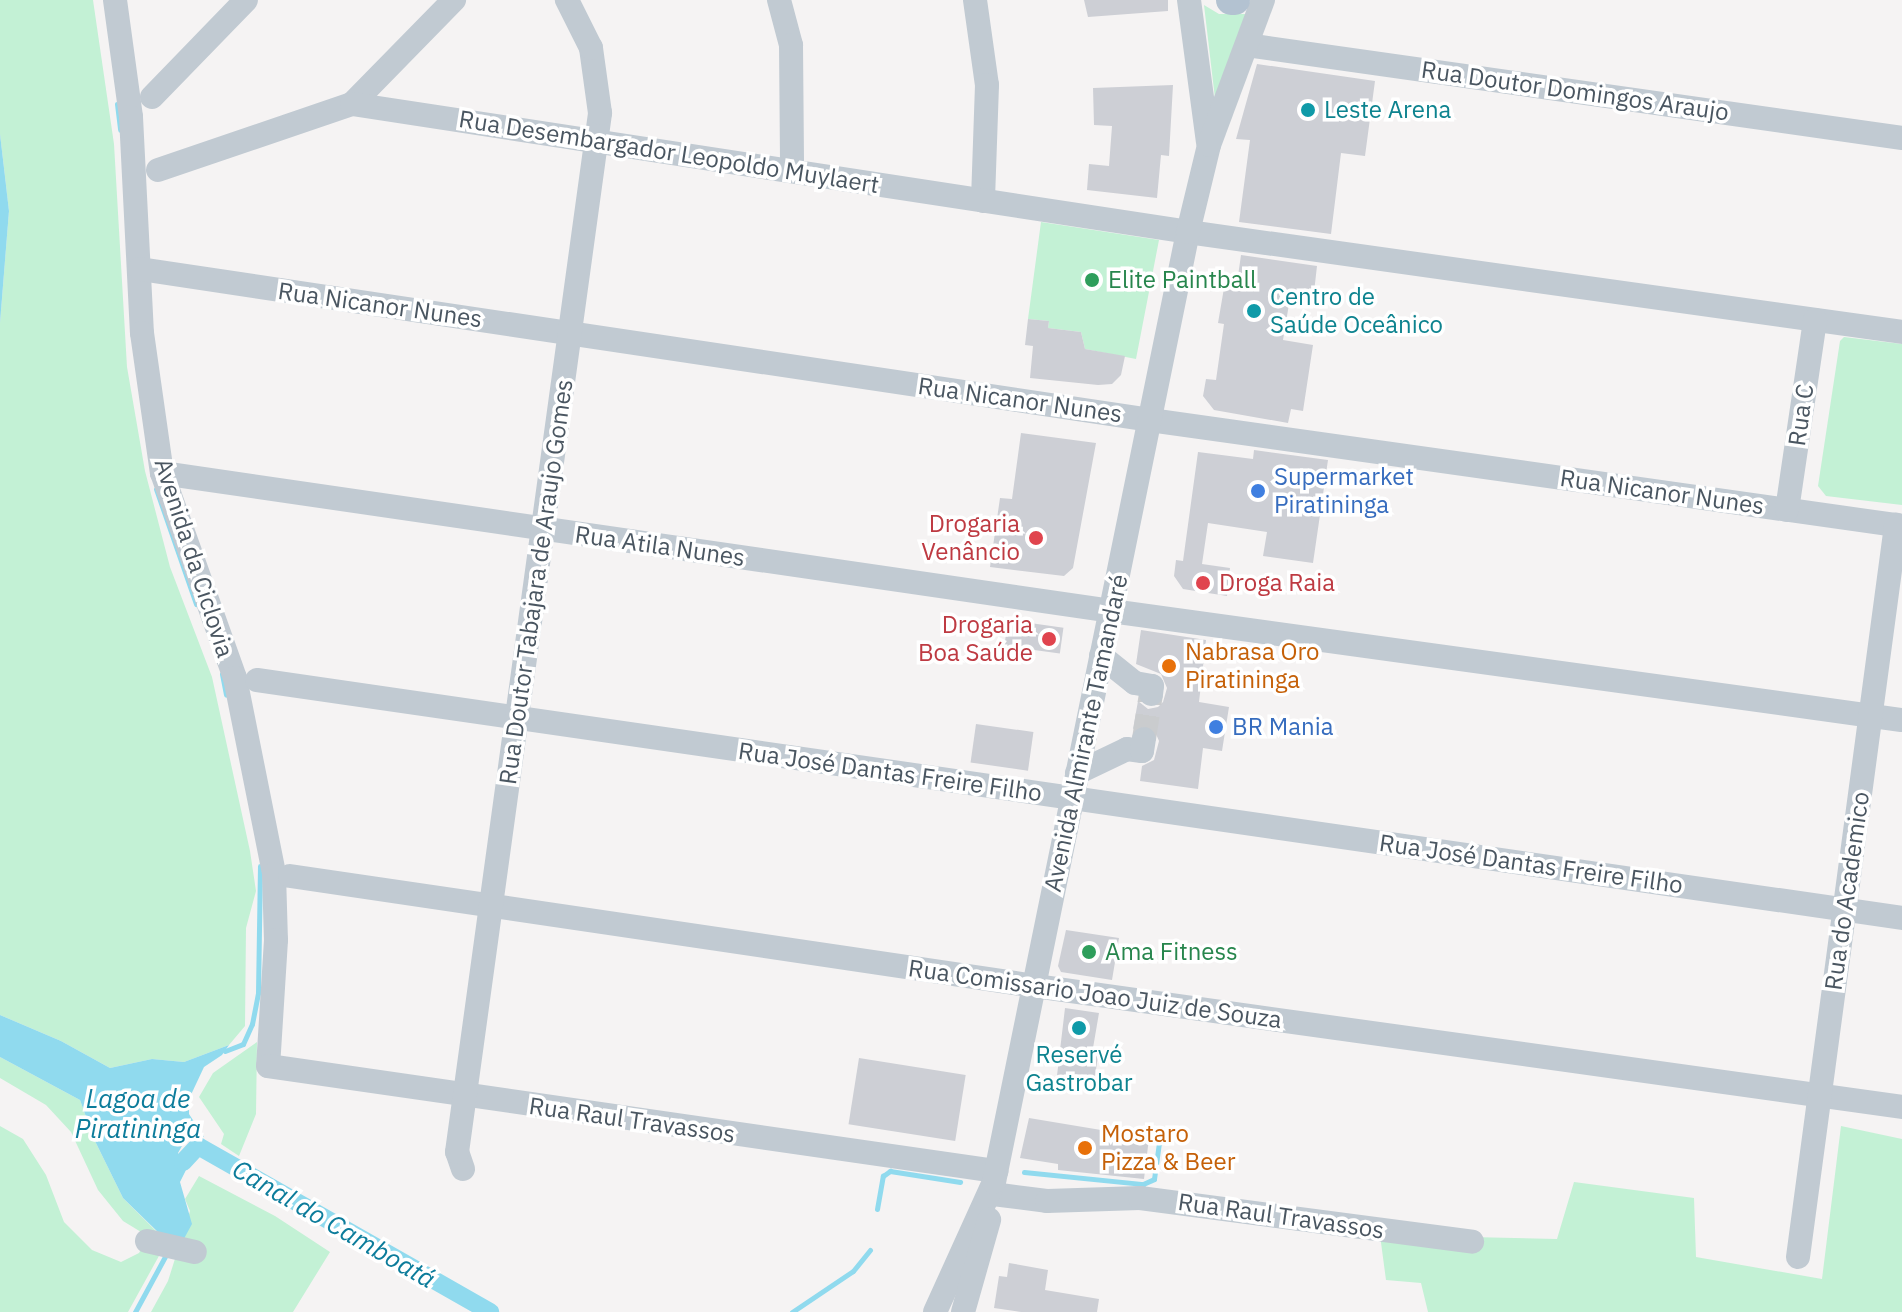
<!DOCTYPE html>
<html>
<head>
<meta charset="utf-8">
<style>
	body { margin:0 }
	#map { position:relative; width:1902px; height:1312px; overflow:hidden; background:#f5f3f3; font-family:"IBM Plex Sans",sans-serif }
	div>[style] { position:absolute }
	.green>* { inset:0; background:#c3f1d5 }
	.water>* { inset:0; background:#90daee }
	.stream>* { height:5px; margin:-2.5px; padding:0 2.5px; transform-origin:2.5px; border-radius:2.5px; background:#90daee }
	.canal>* { height:18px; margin:-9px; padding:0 9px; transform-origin:9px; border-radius:9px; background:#90daee }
	.building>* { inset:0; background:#cdcfd5; transform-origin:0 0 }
	.minor-tunnel>* { height:24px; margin-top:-12px; transform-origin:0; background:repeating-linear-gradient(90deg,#caccce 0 24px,transparent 0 36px) }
	.minor>* { height:24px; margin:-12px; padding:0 12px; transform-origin:12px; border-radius:12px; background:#c1cad2 }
	.major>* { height:30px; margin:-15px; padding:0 15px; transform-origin:15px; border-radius:15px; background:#b3c2d1 }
	.dots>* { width:22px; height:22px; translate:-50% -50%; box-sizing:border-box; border:4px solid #fff; border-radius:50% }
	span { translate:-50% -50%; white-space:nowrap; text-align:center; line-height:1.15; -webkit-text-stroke:7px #fff; paint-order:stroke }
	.street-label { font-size:24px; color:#4a5661 }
	.culture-label { font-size:24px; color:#0d838f }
	.left { translate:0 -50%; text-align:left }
	.leisure-label { font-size:24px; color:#27864d }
	.shop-label { font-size:24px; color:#366cbe }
	.health-label { font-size:24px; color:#be3a42 }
	.right { translate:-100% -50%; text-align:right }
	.food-label { font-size:24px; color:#c56008 }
	.water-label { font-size:26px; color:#0c7c9b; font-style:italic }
</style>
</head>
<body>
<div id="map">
	<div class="green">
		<i style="clip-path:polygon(0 0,93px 0,114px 144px,127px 367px,145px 471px,170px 567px,212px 677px,250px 851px,256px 891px,246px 928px,245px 1026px,229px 1045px,184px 1062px,152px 1059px,110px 1068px,61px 1041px,0 1015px,0 323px,9px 211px,0 134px)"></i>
		<i style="clip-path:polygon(1204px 5px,1219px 14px,1247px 14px,1216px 107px)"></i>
		<i style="clip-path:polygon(1041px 222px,1159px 240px,1136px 359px,1085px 349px,1081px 332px,1048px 328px,1049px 321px,1028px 319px)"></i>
		<i style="clip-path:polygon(1844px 337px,1902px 344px,1902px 505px,1826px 496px,1818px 486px,1840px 341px)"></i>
		<i style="clip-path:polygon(257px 1042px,256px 1114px,239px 1156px,221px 1144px,224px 1134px,199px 1097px,213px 1073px)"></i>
		<i style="clip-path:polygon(0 1057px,80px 1100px,94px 1139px,123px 1198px,164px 1239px,165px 1245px,128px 1312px,0 1312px,0 1126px,23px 1139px,46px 1175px,64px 1222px,92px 1250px,121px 1262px,139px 1253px,146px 1241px,146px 1235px,123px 1221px,98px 1190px,71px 1132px,46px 1105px,0 1078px)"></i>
		<i style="clip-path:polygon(1841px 1126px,1902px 1139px,1902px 1312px,1428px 1312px,1421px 1283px,1386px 1280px,1380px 1235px,1557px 1239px,1574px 1182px,1694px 1198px,1696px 1257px,1822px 1279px)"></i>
		<i style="clip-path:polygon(199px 1176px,275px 1216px,330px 1252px,293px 1312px,151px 1312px,168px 1281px,190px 1211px,185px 1199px)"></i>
	</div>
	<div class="water">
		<i style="clip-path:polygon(0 134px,9px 211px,0 323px)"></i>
		<i style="clip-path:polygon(0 1015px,61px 1041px,110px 1068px,152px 1059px,184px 1062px,229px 1045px,222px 1055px,204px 1067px,189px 1099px,189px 1114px,204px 1137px,191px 1130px,178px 1153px,186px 1170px,180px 1182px,192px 1224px,180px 1246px,164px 1238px,123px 1198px,94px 1139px,80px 1100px,0 1057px)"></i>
	</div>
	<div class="stream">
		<i style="left:117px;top:104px;width:26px;rotate:83deg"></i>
		<i style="left:156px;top:489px;width:122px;rotate:70.8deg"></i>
		<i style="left:222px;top:674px;width:21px;rotate:79deg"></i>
		<i style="left:225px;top:1051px;width:19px;rotate:-21deg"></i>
		<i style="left:243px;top:1044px;width:22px;rotate:-66deg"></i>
		<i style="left:252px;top:1024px;width:32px;rotate:-79deg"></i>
		<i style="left:258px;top:993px;width:127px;rotate:-89.1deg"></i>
		<i style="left:1024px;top:1172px;width:120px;rotate:5.8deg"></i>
		<i style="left:1143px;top:1184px;width:12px;rotate:-24deg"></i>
		<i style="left:1154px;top:1179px;width:51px;rotate:-82.2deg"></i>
		<i style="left:877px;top:1209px;width:34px;rotate:-80deg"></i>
		<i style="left:883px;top:1176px;width:9px;rotate:-36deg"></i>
		<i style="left:890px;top:1171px;width:71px;rotate:8.9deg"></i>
		<i style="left:135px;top:1312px;width:69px;rotate:-61.6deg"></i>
		<i style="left:792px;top:1312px;width:73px;rotate:-33.9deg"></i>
		<i style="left:853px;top:1271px;width:27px;rotate:-51deg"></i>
	</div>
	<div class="canal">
		<i style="left:183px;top:1162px;width:22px;rotate:-47deg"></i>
		<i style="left:198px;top:1146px;width:336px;rotate:29.6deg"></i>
	</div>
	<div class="building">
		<i style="clip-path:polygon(1084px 0,1168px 0,1168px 11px,1088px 17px)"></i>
		<i style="clip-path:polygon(1257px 64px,1375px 81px,1365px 156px,1341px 153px,1331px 234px,1239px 222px,1250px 140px,1236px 139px)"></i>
		<i style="clip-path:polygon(1173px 85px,1169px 156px,1161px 155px,1157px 198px,1087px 190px,1089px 164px,1109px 166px,1112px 126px,1094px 125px,1093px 88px)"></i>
		<i style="clip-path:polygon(1241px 255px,1317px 266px,1313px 301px,1290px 298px,1283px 340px,1313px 345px,1303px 411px,1291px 409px,1288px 423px,1214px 410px,1203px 396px,1206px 379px,1216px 380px,1224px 324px,1218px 323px,1224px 288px,1236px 290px)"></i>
		<i style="clip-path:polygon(1028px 319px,1049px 321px,1048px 328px,1081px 332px,1085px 349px,1125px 356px,1121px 375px,1112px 384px,1098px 385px,1030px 378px,1033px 346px,1025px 345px)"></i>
		<i style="clip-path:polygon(1021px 433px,1096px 443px,1073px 568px,1064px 576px,990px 567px,1000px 498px,1012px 499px)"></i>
		<i style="clip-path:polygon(1254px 450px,1328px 460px,1313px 563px,1263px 556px,1267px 532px,1208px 523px,1202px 564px,1230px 568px,1227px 596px,1183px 589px,1174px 576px,1176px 560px,1183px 561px,1198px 452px,1253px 459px)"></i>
		<i style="left:1008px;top:620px;width:56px;height:26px;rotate:8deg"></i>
		<i style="clip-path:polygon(1141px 630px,1206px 640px,1199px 702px,1229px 707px,1222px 751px,1203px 748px,1198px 789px,1140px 781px,1142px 766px,1154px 760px,1159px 741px,1153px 727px,1146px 724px,1133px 729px,1138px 701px,1148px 709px,1158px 707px,1163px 702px,1167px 688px,1161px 674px,1136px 664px)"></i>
		<i style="left:976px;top:724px;width:58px;height:39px;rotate:8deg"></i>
		<i style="clip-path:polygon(1066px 930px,1119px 938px,1112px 980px,1061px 972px,1058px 966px)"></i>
		<i style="clip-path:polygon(1065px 1008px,1099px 1013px,1093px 1048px,1099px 1049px,1093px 1090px,1056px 1084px)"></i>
		<i style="left:859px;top:1058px;width:108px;height:67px;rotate:9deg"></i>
		<i style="clip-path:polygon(1029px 1118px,1149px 1138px,1144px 1179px,1058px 1170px,1058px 1164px,1020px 1158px)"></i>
		<i style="clip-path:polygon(1009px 1263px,1048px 1270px,1045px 1290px,1099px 1299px,1097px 1312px,1021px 1312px,994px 1308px,999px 1276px,1007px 1277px)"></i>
	</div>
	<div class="minor-tunnel">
		<i style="left:1144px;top:739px;width:46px;rotate:-81.2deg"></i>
	</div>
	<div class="minor">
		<i style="left:115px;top:0;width:118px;rotate:82.2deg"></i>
		<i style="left:131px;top:117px;width:216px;rotate:87.1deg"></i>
		<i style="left:142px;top:333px;width:141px;rotate:81.9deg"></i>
		<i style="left:162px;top:473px;width:218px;rotate:70.4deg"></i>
		<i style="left:235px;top:678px;width:200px;rotate:78.7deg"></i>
		<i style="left:274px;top:874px;width:66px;rotate:88.3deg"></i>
		<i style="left:276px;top:940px;width:126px;rotate:93.6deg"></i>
		<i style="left:268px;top:1066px;width:736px;rotate:8.21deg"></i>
		<i style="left:779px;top:0;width:47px;rotate:75.1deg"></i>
		<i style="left:791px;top:45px;width:126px;rotate:89.5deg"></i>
		<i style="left:975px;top:0;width:86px;rotate:82deg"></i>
		<i style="left:987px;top:85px;width:116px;rotate:92deg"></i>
		<i style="left:1189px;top:0;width:143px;rotate:82.4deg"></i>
		<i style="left:1247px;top:45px;width:662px;rotate:8.08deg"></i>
		<i style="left:152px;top:97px;width:135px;rotate:-45.9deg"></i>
		<i style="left:352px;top:104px;width:146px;rotate:-45.6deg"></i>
		<i style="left:158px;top:170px;width:205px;rotate:-18.8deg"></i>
		<i style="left:352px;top:104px;width:846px;rotate:8.7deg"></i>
		<i style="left:1188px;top:232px;width:721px;rotate:7.97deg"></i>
		<i style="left:140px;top:269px;width:1021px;rotate:8.5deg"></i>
		<i style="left:1150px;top:420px;width:759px;rotate:8.02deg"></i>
		<i style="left:162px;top:473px;width:959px;rotate:8.27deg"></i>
		<i style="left:1111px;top:611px;width:798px;rotate:7.85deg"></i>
		<i style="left:1787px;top:510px;width:192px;rotate:-81.6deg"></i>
		<i style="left:1101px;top:656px;width:43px;rotate:38.5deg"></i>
		<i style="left:1135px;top:683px;width:17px;rotate:10deg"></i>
		<i style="left:1152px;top:686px;width:8px;rotate:97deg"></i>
		<i style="left:257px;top:680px;width:1662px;rotate:8.23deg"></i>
		<i style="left:1077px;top:773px;width:55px;rotate:-25.6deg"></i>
		<i style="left:1127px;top:749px;width:15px;rotate:8deg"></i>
		<i style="left:1142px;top:751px;width:12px;rotate:-81deg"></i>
		<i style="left:290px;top:876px;width:753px;rotate:8.4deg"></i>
		<i style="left:1035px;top:986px;width:875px;rotate:7.94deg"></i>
		<i style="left:463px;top:1169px;width:18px;rotate:-109deg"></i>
		<i style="left:457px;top:1152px;width:1049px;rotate:-82.16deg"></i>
		<i style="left:600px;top:113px;width:66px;rotate:-97.9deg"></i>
		<i style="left:591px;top:48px;width:54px;rotate:-116.6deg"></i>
		<i style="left:993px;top:1194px;width:54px;rotate:7.4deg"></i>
		<i style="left:1047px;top:1201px;width:93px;rotate:-1.8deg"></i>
		<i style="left:1140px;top:1198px;width:335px;rotate:7.5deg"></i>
		<i style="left:147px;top:1241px;width:49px;rotate:12.9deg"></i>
		<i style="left:1798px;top:1257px;width:739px;rotate:-82.37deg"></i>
		<i style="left:935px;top:1312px;width:143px;rotate:-65.6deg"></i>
		<i style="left:994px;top:1182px;width:970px;rotate:-78.46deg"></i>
		<i style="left:1188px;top:232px;width:89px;rotate:-76.4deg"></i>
		<i style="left:1209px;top:145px;width:155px;rotate:-69.6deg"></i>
		<i style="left:963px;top:1312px;width:96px;rotate:-74.2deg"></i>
	</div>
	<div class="major">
		<i style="left:1231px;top:0;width:4px"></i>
	</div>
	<div class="dots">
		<i style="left:1308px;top:110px;background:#0f9aa8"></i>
		<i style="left:1092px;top:280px;background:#2e9e5b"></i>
		<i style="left:1254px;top:311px;background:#0f9aa8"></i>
		<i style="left:1258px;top:491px;background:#3f7fe0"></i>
		<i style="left:1036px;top:538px;background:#e0444e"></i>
		<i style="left:1203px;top:583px;background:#e0444e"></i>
		<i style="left:1049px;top:639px;background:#e0444e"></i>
		<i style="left:1169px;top:666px;background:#e8710a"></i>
		<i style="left:1216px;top:727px;background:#3f7fe0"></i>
		<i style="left:1089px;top:952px;background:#2e9e5b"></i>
		<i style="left:1079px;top:1028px;background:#0f9aa8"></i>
		<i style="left:1085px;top:1148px;background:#e8710a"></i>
	</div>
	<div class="street-label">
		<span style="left:1575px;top:91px;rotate:8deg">Rua Doutor Domingos Araujo</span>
		<span style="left:669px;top:152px;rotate:9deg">Rua Desembargador Leopoldo Muylaert</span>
		<span style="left:380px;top:305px;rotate:8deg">Rua Nicanor Nunes</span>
		<span style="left:1020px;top:400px;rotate:8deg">Rua Nicanor Nunes</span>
		<span style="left:1801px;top:415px;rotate:-82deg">Rua C</span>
		<span style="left:1662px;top:492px;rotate:8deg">Rua Nicanor Nunes</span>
		<span style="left:660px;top:546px;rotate:8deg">Rua Atila Nunes</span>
		<span style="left:194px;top:558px;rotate:72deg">Avenida da Ciclovia</span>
		<span style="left:536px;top:582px;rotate:-82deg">Rua Doutor Tabajara de Araujo Gomes</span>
		<span style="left:1086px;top:733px;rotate:-78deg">Avenida Almirante Tamandaré</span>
		<span style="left:890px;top:772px;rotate:8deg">Rua José Dantas Freire Filho</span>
		<span style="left:1531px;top:864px;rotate:8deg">Rua José Dantas Freire Filho</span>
		<span style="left:1847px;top:891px;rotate:-82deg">Rua do Academico</span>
		<span style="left:1095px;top:994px;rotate:8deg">Rua Comissario Joao Juiz de Souza</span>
		<span style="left:632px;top:1120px;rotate:8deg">Rua Raul Travassos</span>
		<span style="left:1281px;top:1216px;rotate:8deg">Rua Raul Travassos</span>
	</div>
	<div class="culture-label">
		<span class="left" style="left:1324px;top:110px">Leste Arena</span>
		<span class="left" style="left:1270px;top:311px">Centro de<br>Saúde Oceânico</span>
		<span style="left:1079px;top:1069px">Reservé<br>Gastrobar</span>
	</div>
	<div class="leisure-label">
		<span class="left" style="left:1108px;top:280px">Elite Paintball</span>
		<span class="left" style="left:1105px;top:952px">Ama Fitness</span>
	</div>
	<div class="shop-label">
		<span class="left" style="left:1274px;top:491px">Supermarket<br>Piratininga</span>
		<span class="left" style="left:1232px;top:727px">BR Mania</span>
	</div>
	<div class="health-label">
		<span class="right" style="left:1020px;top:538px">Drogaria<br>Venâncio</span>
		<span class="left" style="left:1219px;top:583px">Droga Raia</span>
		<span class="right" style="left:1033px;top:639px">Drogaria<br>Boa Saúde</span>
	</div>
	<div class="food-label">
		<span class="left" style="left:1185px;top:666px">Nabrasa Oro<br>Piratininga</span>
		<span class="left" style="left:1101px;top:1148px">Mostaro<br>Pizza &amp; Beer</span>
	</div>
	<div class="water-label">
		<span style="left:138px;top:1114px">Lagoa de<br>Piratininga</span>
		<span style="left:334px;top:1224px;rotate:30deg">Canal do Camboatá</span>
	</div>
</div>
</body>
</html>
